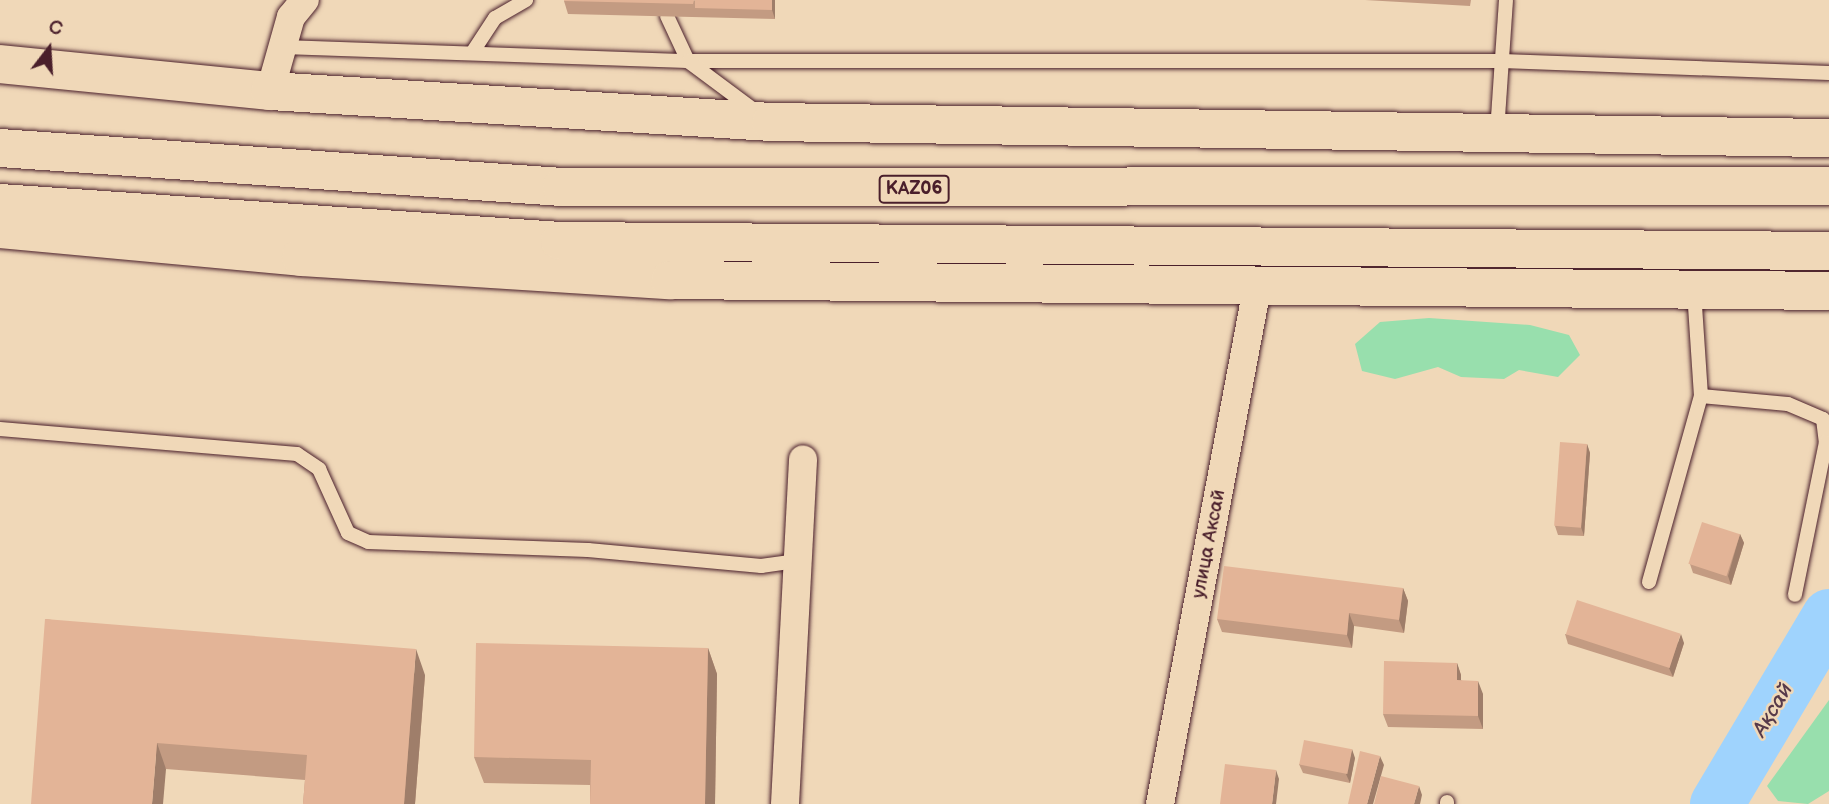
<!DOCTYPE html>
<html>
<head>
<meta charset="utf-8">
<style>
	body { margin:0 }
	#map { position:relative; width:1829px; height:804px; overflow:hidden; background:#f0d8b8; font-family:"Balsamiq Sans",sans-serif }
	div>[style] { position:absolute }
	.green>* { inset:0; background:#98dfad }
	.river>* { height:54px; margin:-27px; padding:0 27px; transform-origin:27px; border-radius:27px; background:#9fd3fd }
	.roads { filter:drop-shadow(0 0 2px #4a1f2b) drop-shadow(0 0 2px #4a1f2b) }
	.service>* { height:14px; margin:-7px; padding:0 7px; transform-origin:7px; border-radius:7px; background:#f0d8b8 }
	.minor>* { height:28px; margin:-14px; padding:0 14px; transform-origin:14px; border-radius:14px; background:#f0d8b8 }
	.secondary>* { height:38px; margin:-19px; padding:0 19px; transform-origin:19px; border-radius:19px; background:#f0d8b8 }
	.trunk>* { height:38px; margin:-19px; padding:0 19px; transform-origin:19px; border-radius:19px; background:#f0d8b8 }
	.wall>* { inset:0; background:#c39b82 }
	.shaded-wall>* { inset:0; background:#9f7e6a }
	.building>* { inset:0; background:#e3b497; transform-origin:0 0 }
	span { translate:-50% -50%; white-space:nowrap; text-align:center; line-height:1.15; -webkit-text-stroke:5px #f0d8b8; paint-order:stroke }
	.shield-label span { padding:2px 5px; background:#f0d8b8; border:2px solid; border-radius:5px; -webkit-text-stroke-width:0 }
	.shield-label { font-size:18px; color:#4a1f2b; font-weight:700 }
	.street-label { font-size:19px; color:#4a1f2b }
	.water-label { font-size:21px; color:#573a4a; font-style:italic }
	.north { position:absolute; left:14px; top:14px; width:70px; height:70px; -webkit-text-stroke:5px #f0d8b8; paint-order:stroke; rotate:17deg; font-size:19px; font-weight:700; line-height:28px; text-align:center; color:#4a1f2b }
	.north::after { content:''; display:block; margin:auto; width:24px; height:32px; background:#4a1f2b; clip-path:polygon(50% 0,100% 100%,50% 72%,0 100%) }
</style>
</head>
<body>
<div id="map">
	<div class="green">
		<i style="clip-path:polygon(1429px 318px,1530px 325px,1569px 335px,1580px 355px,1558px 377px,1519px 370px,1504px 379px,1461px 377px,1438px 367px,1395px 379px,1362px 371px,1355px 344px,1380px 322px)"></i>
		<i style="clip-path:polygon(1829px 700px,1829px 791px,1808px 804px,1778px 801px,1767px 786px)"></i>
	</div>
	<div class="river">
		<i style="left:1717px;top:804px;width:219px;rotate:-59.2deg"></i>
	</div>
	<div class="roads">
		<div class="service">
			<i style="left:667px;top:16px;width:50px;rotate:65deg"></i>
			<i style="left:688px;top:61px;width:814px"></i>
			<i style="left:1502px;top:61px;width:327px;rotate:2.1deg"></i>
			<i style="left:283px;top:47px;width:405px;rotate:2deg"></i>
			<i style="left:688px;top:61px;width:84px;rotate:36.7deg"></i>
			<i style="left:472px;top:53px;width:42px;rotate:-56.7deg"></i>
			<i style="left:495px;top:18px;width:36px;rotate:-30deg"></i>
			<i style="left:1497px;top:132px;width:132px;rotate:-86.1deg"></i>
			<i style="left:1701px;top:396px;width:87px;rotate:5.3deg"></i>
			<i style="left:1788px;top:404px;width:38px;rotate:23deg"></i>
			<i style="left:1823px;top:419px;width:23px;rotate:83deg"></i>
			<i style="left:1826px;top:442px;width:156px;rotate:101.5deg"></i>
			<i style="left:0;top:429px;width:298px;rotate:4.8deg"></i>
			<i style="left:297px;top:454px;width:27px;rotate:34deg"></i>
			<i style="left:319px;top:469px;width:70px;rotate:65.6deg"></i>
			<i style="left:348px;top:533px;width:22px;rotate:24deg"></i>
			<i style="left:368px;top:542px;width:220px;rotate:2.1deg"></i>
			<i style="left:588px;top:550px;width:174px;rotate:5.3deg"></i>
			<i style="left:761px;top:566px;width:37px;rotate:-8deg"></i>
			<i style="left:1649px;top:582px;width:193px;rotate:-74.4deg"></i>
			<i style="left:1701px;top:396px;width:105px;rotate:-93.8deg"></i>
			<i style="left:1447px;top:804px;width:2px;rotate:-90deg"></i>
		</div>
		<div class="minor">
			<i style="left:270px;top:91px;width:77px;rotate:-74.2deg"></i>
			<i style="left:291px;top:17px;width:22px;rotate:-51deg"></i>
			<i style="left:785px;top:804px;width:345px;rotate:-87deg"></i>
			<i style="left:1160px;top:804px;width:530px;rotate:-79.35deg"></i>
		</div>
		<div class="secondary">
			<i style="left:0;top:64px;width:271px;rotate:5.7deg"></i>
			<i style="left:270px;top:91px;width:502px;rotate:3.54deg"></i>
			<i style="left:771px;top:122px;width:1058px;rotate:0.87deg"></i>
			<i style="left:0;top:229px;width:302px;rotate:5.3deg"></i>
			<i style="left:301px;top:257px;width:370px;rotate:3.6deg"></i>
			<i style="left:670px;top:280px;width:1159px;rotate:0.54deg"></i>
		</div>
		<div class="trunk">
			<i style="left:0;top:148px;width:563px;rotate:3.97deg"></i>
			<i style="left:562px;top:187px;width:1267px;rotate:-0.05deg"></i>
			<i style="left:0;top:203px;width:561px;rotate:3.88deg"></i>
			<i style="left:560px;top:241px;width:1269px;rotate:0.45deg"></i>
		</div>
	</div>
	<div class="wall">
		<i style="clip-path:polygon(775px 0,775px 19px,568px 14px,564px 1px)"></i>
		<i style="clip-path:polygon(1365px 0,1471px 0,1470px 6px)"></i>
		<i style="clip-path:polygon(1587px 444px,1590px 453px,1584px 536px,1558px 535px,1555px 526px)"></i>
		<i style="clip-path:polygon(1740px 534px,1744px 543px,1731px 585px,1693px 573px,1690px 564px)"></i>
		<i style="clip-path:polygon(1403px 588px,1408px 601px,1404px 633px,1354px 626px,1352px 648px,1222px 632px,1217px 619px)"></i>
		<i style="clip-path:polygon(45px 619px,425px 675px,415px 804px,303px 804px,305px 780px,166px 769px)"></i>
		<i style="clip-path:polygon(1565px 634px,1684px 643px,1673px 677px,1568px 644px)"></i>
		<i style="clip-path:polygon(708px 648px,717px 674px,715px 804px,590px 804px,590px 785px,484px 783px,474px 757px)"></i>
		<i style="clip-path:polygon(1457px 663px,1461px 675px,1461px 680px,1483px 694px,1483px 729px,1388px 727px,1383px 714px)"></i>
		<i style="clip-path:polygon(1355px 758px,1350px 783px,1303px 773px,1299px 764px)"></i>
	</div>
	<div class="shaded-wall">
		<i style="clip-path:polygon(772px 0,775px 0,775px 19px,772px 10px)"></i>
		<i style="clip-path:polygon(1587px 444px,1590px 453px,1584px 536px,1581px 527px)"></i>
		<i style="clip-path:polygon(1740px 534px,1744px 543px,1731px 585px,1728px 576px)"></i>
		<i style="clip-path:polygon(1403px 588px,1408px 601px,1404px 633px,1399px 620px)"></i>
		<i style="clip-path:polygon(1349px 613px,1354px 626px,1352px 648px,1347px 635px)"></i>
		<i style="clip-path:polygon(1681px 634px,1684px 643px,1673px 677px,1669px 668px)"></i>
		<i style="clip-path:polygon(708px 648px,717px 674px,715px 804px,705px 804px)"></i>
		<i style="clip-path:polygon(416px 649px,425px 675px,415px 804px,404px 804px)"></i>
		<i style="clip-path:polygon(1457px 663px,1461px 675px,1461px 693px,1457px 680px)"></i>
		<i style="clip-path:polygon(1478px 681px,1483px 694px,1483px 729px,1478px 716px)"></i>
		<i style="clip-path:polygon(157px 743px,166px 769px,163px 804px,152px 804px)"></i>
		<i style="clip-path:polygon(1352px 749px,1355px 758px,1350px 783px,1346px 774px)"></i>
		<i style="clip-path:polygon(1380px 756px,1384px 765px,1373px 804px,1367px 804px)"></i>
		<i style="clip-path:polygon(1276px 770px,1279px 779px,1276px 804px,1272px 804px)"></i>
		<i style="clip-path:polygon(1419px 786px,1422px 795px,1420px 804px,1414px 804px)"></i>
	</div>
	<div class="building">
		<i style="clip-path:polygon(564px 0,694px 0,693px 4px,564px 1px)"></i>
		<i style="clip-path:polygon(695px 0,772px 0,772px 10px,695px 8px)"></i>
		<i style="left:1560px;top:442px;width:27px;height:84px;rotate:4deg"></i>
		<i style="left:1702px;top:522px;width:40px;height:44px;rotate:18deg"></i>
		<i style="clip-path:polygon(1224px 566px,1403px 588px,1399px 620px,1349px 613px,1347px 635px,1217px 619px)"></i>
		<i style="left:1577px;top:600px;width:109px;height:36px;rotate:18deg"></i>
		<i style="clip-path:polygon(45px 619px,416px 649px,404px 804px,303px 804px,307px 755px,157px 743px,152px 804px,31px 804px)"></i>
		<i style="clip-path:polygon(476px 643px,708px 648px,705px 804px,590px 804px,591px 760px,474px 757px)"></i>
		<i style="clip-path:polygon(1384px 661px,1457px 663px,1457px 680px,1478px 681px,1478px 716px,1383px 714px)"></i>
		<i style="left:1304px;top:740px;width:49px;height:25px;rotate:11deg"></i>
		<i style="clip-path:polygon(1360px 751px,1380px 756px,1367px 804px,1348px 804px)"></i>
		<i style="clip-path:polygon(1225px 764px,1276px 770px,1272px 804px,1220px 804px)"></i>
		<i style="clip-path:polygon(1381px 776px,1419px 786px,1414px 804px,1374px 804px)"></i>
	</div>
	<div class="shield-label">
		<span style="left:914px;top:189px">KАZ06</span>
	</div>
	<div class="street-label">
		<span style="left:1209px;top:544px;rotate:-79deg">улица Аксай</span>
	</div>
	<div class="water-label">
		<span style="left:1773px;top:710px;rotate:-59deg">Ақсай</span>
	</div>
	<div class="north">С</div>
</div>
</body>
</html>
